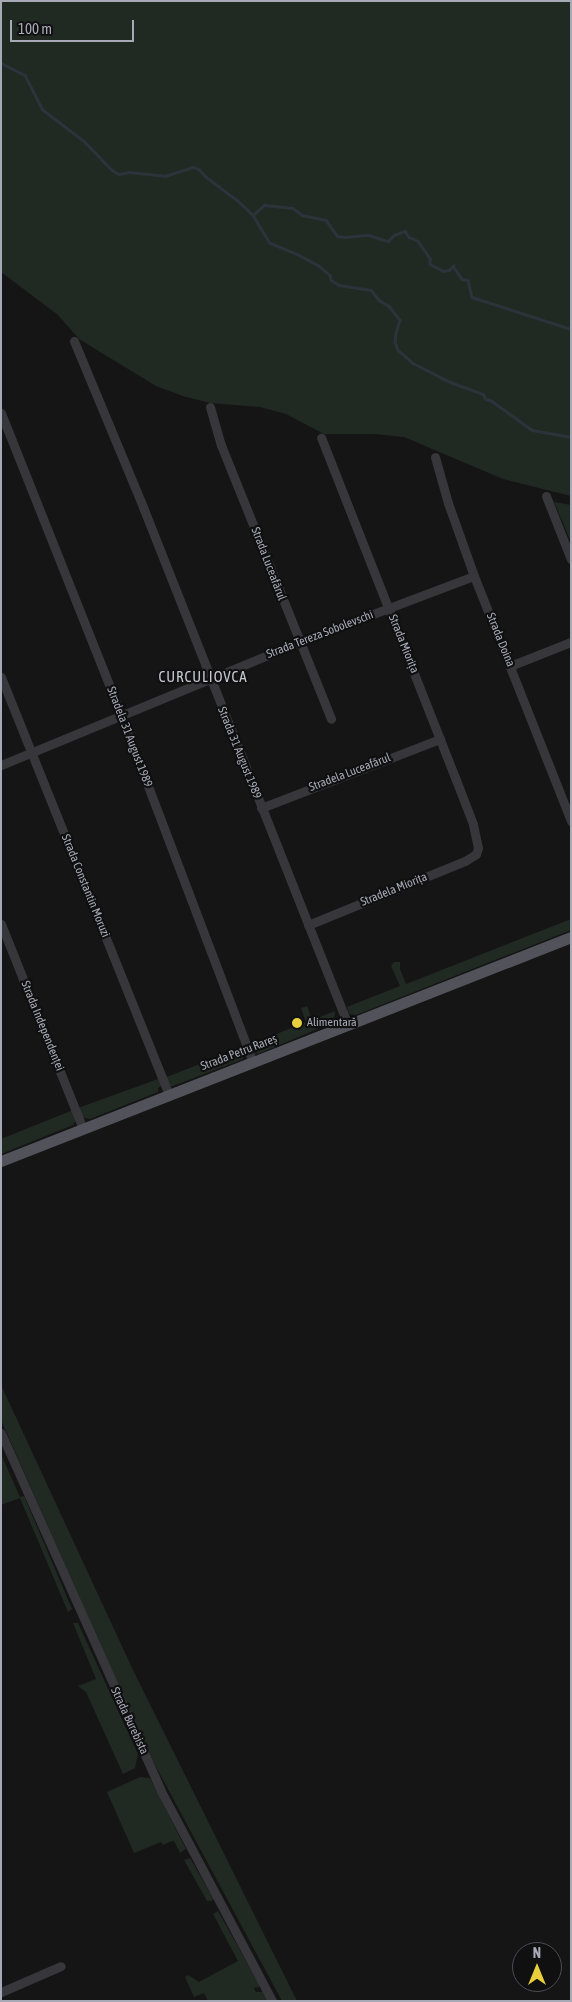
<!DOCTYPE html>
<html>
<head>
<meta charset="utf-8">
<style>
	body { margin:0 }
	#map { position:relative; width:572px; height:2002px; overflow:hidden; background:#151516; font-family:"Asap Condensed",sans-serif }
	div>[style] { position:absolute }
	.green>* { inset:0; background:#212923 }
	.stream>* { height:2.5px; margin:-1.25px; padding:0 1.25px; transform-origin:1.25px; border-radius:1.25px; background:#2d333b }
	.minor>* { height:9px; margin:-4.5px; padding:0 4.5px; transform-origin:4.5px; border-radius:4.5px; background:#36363b }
	.major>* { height:11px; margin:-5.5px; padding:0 5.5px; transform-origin:5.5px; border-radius:5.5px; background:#52525a }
	.dots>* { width:14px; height:14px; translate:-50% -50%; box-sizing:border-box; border:2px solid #101011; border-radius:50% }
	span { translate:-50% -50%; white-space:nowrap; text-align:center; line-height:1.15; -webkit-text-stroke:4.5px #101011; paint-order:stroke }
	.street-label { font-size:12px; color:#a7a9b6 }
	.poi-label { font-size:12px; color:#a7a9b6 }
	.left { translate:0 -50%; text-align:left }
	.quarter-label { font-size:15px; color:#c8c9d2; letter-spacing:1px }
	.frame { position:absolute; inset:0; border:2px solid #a7a9b6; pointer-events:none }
	.north { position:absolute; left:512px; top:1942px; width:50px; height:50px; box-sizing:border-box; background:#101011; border:1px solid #4c4d53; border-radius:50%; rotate:0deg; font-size:14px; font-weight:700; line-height:20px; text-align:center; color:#a7a9b6 }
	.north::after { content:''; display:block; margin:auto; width:18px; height:22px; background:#e8cf3b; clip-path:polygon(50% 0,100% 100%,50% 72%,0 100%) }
	.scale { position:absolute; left:10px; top:20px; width:124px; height:22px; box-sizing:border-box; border:2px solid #a7a9b6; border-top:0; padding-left:6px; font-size:15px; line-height:18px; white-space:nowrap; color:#a7a9b6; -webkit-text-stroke:4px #101011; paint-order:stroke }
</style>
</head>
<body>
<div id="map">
	<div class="green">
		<i style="clip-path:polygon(1px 1px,571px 1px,571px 496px,503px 479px,404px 437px,374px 434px,324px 434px,286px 414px,260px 407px,210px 403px,183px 396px,156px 386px,79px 339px,58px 315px,1px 272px)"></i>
		<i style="clip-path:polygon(554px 502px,571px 505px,571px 542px)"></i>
		<i style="clip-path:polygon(571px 919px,571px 930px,356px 1015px,349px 1014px,347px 1007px,400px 986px,391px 966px,394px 962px,400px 962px,400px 969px,406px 984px)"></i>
		<i style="clip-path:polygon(307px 1006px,312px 1020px,335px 1011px,334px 1022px,258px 1054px,255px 1052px,252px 1044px,306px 1022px,301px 1008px)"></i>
		<i style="clip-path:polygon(243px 1047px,243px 1059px,173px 1086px,170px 1086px,164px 1078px)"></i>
		<i style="clip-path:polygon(158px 1079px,161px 1086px,158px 1088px,158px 1092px,90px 1119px,81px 1117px,78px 1108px)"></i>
		<i style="clip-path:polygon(73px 1110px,77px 1119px,73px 1125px,1px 1154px,1px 1139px)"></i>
		<i style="clip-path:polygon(1px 1385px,133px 1670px,297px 2001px,282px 2001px,147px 1750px,1px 1420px)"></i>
		<i style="clip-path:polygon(1px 1454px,20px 1497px,24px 1496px,72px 1609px,68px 1612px,20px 1498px,1px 1505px)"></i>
		<i style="clip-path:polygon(73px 1623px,78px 1623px,138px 1754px,135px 1768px,123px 1774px,86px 1692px,78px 1686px,96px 1679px)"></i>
		<i style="clip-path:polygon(140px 1777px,150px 1778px,186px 1849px,180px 1853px,174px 1841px,172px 1841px,163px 1845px,161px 1842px,134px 1853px,107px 1792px)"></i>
		<i style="clip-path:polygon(190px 1858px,213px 1898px,212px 1901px,207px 1901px,184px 1860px)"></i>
		<i style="clip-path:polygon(218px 1911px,259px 1984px,259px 1987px,254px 1988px,256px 1992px,263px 1992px,268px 2001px,208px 2001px,204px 1993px,194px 1997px,185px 1977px,188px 1975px,199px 1982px,238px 1961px,213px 1914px)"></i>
	</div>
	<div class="stream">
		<i style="left:1px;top:63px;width:27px;rotate:27deg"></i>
		<i style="left:25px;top:75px;width:38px;rotate:63deg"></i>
		<i style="left:42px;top:109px;width:53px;rotate:37.3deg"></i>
		<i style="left:84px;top:141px;width:40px;rotate:46deg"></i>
		<i style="left:112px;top:170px;width:8px;rotate:30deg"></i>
		<i style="left:119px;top:174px;width:10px;rotate:-11deg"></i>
		<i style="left:129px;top:172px;width:36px;rotate:6deg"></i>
		<i style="left:165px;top:176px;width:29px;rotate:-18deg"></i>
		<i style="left:193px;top:167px;width:6px;rotate:18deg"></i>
		<i style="left:199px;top:169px;width:9px;rotate:49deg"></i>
		<i style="left:205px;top:176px;width:40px;rotate:37deg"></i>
		<i style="left:237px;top:200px;width:22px;rotate:43deg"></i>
		<i style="left:253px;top:215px;width:33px;rotate:59deg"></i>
		<i style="left:270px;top:243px;width:31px;rotate:22deg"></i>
		<i style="left:299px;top:255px;width:21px;rotate:28deg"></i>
		<i style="left:318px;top:265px;width:16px;rotate:40deg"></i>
		<i style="left:330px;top:275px;width:5px;rotate:79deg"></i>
		<i style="left:331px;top:280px;width:9px;rotate:32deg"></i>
		<i style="left:339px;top:285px;width:32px;rotate:9deg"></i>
		<i style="left:371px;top:290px;width:13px;rotate:51deg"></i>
		<i style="left:379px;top:300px;width:12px;rotate:31deg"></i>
		<i style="left:389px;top:306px;width:18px;rotate:52deg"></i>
		<i style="left:400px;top:320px;width:14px;rotate:107deg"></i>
		<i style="left:396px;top:333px;width:9px;rotate:96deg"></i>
		<i style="left:395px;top:342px;width:9px;rotate:69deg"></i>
		<i style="left:398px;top:350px;width:20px;rotate:41deg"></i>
		<i style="left:413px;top:363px;width:42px;rotate:27.2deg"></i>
		<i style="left:450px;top:382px;width:35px;rotate:20deg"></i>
		<i style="left:483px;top:394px;width:6px;rotate:59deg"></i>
		<i style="left:486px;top:399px;width:6px;rotate:18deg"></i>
		<i style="left:492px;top:401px;width:49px;rotate:35.9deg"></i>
		<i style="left:532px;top:430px;width:40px;rotate:10deg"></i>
		<i style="left:253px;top:215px;width:15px;rotate:-42deg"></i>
		<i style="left:264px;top:205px;width:29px;rotate:6deg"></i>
		<i style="left:293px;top:208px;width:11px;rotate:38deg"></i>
		<i style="left:302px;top:215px;width:25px;rotate:12deg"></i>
		<i style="left:326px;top:220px;width:19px;rotate:55deg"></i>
		<i style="left:337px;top:236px;width:8px;rotate:7deg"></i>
		<i style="left:345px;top:237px;width:24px;rotate:-5deg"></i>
		<i style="left:369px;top:235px;width:20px;rotate:18deg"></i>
		<i style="left:388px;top:241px;width:8px;rotate:-45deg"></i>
		<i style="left:394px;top:235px;width:12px;rotate:-20deg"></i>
		<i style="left:405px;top:231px;width:7px;rotate:56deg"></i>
		<i style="left:409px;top:237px;width:10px;rotate:24deg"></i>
		<i style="left:418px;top:241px;width:21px;rotate:55deg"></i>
		<i style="left:430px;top:258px;width:6px;rotate:90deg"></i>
		<i style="left:430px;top:264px;width:15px;rotate:28deg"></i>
		<i style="left:443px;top:271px;width:6px;rotate:-9deg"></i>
		<i style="left:449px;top:270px;width:6px;rotate:-45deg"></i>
		<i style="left:453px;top:266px;width:16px;rotate:55deg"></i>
		<i style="left:462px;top:279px;width:6px;rotate:9deg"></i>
		<i style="left:468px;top:280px;width:17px;rotate:77deg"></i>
		<i style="left:472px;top:297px;width:104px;rotate:17.9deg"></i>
	</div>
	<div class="minor">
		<i style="left:74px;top:341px;width:180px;rotate:67.4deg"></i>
		<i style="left:143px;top:507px;width:557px;rotate:68.41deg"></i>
		<i style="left:210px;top:407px;width:40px;rotate:74deg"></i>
		<i style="left:221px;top:445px;width:295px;rotate:68.1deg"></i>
		<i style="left:1px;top:413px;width:325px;rotate:68.3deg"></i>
		<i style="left:121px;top:715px;width:371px;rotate:69.2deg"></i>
		<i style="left:435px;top:457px;width:48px;rotate:74.2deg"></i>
		<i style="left:448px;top:503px;width:77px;rotate:70.4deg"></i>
		<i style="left:474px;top:576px;width:264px;rotate:68.4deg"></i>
		<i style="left:546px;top:496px;width:68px;rotate:68.4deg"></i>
		<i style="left:510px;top:666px;width:66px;rotate:-21.5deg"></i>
		<i style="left:1px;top:677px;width:450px;rotate:68.1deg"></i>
		<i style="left:1px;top:765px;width:322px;rotate:-22.4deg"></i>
		<i style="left:299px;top:642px;width:187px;rotate:-20.7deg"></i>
		<i style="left:261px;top:808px;width:192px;rotate:-21.1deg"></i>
		<i style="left:1px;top:924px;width:221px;rotate:68.2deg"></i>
		<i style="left:308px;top:925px;width:170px;rotate:-22.2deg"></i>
		<i style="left:465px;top:861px;width:13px;rotate:-32deg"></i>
		<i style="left:476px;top:854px;width:6px;rotate:-72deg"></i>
		<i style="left:478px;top:848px;width:25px;rotate:-102deg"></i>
		<i style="left:473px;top:824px;width:47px;rotate:-111.1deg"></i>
		<i style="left:456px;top:780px;width:368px;rotate:-111.5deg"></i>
		<i style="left:1px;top:1433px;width:392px;rotate:65.9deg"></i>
		<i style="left:161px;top:1791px;width:238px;rotate:62.1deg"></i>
		<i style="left:1px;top:1992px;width:65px;rotate:-23.4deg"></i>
	</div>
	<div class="major">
		<i style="left:1px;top:1161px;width:612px;rotate:-21.45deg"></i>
	</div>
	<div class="dots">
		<i style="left:297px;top:1023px;background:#e8cf3b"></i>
	</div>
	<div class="street-label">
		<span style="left:268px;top:564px;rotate:69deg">Strada Luceafărul</span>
		<span style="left:320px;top:635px;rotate:-21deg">Strada Tereza Sobolevschi</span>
		<span style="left:500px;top:640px;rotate:68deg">Strada Doina</span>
		<span style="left:403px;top:644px;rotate:68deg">Strada Miorița</span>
		<span style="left:129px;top:737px;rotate:69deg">Stradela 31 August 1989</span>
		<span style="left:239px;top:753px;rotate:68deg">Strada 31 August 1989</span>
		<span style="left:350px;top:773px;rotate:-21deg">Stradela Luceafărul</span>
		<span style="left:85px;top:886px;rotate:68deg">Strada Constantin Moruzi</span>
		<span style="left:394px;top:890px;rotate:-22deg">Stradela Miorița</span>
		<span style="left:42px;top:1026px;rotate:68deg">Strada Independenței</span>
		<span style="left:239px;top:1053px;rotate:-21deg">Strada Petru Rareș</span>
		<span style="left:129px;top:1721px;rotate:65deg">Strada Burebista</span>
	</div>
	<div class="poi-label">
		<span class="left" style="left:307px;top:1023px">Alimentară</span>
	</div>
	<div class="quarter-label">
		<span style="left:203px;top:677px">CURCULIOVCA</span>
	</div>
	<div class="frame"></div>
	<div class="north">N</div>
	<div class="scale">100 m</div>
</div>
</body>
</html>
